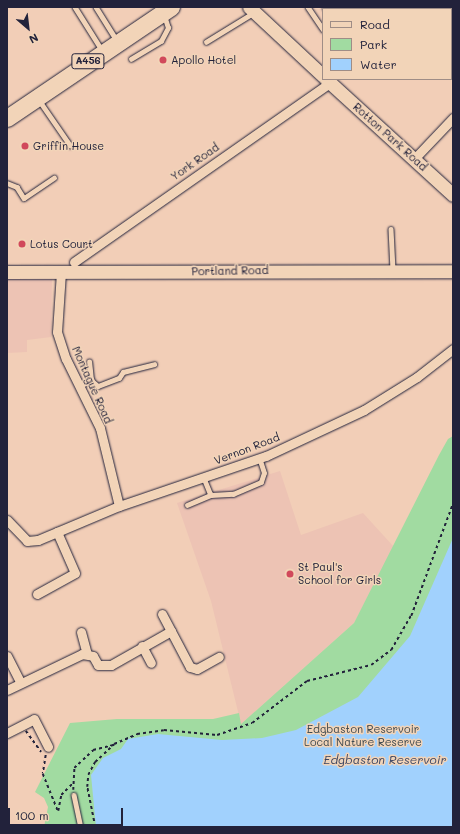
<!DOCTYPE html>
<html>
<head>
<meta charset="utf-8">
<style>
	body { margin:0 }
	#map { position:relative; width:460px; height:834px; overflow:hidden; background:#f2ceb7; font-family:Mali,sans-serif }
	div>[style] { position:absolute }
	.built>* { inset:0; background:#edc3b4 }
	.green>* { inset:0; background:#a1dba1 }
	.water>* { inset:0; background:#a1d1fd }
	.path>* { height:1.5px; margin-top:-0.75px; transform-origin:0; background:repeating-linear-gradient(90deg,#22223b 0 3px,transparent 0 6px) }
	.roads { filter:drop-shadow(0 0 1px #22223b) drop-shadow(0 0 1px #22223b) }
	.lane>* { height:4.5px; margin:-2.25px; padding:0 2.25px; transform-origin:2.25px; border-radius:2.25px; background:#f2d4b8 }
	.street>* { height:9px; margin:-4.5px; padding:0 4.5px; transform-origin:4.5px; border-radius:4.5px; background:#f2d4b8 }
	.secondary>* { height:13px; margin:-6.5px; padding:0 6.5px; transform-origin:6.5px; border-radius:6.5px; background:#f2d4b8 }
	.highway>* { height:17px; margin:-8.5px; padding:0 8.5px; transform-origin:8.5px; border-radius:8.5px; background:#f2d4b8 }
	.dots>* { width:11px; height:11px; translate:-50% -50%; box-sizing:border-box; border:2px solid #f2d4b8; border-radius:50% }
	span { translate:-50% -50%; white-space:nowrap; text-align:center; line-height:1.15; -webkit-text-stroke:3px #f2d4b8; paint-order:stroke }
	.shield-label span { padding:1px 3px; background:#f2d4b8; border:1px solid; border-radius:3px; -webkit-text-stroke-width:0 }
	.shield-label { font-size:10px; color:#22223b; font-weight:700 }
	.poi-label { font-size:11px; color:#22223b }
	.left { translate:0 -50%; text-align:left }
	.street-label { font-size:11px; color:#22223b }
	.park-label { font-size:11px; color:#3b474f }
	.water-label { font-size:12px; color:#3b4562; font-style:italic }
	.frame { position:absolute; inset:0; border:8px solid #22223b; pointer-events:none }
	.legend { position:absolute; left:322px; top:8px; width:130px; height:72px; box-sizing:border-box; background:#f2d4b8; border:1px solid #9f8d86; margin:0; padding:5px 7px; list-style:none; font-size:12px; color:#22223b }
	.legend li { display:flex; align-items:center; gap:8px; height:20px }
	.legend b { width:20px; border:1px solid #9f8d86 }
	.north { position:absolute; left:8px; top:8px; width:40px; height:40px; -webkit-text-stroke:3px #f2d4b8; paint-order:stroke; rotate:152deg; font-size:11px; font-weight:700; line-height:16px; text-align:center; color:#22223b }
	.north::after { content:''; display:block; margin:auto; width:14px; height:18px; background:#22223b; clip-path:polygon(50% 0,100% 100%,50% 72%,0 100%) }
	.scale { position:absolute; left:8px; top:808px; width:115px; height:18px; box-sizing:border-box; border:2px solid #22223b; border-top:0; padding-left:5px; font-size:12px; line-height:14px; white-space:nowrap; color:#22223b; -webkit-text-stroke:3px #f2d4b8; paint-order:stroke }
</style>
</head>
<body>
<div id="map">
	<div class="built">
		<i style="clip-path:polygon(7px 278px,52px 278px,51px 337px,27px 340px,27px 352px,7px 353px)"></i>
		<i style="clip-path:polygon(280px 471px,301px 535px,363px 513px,394px 547px,354px 623px,241px 724px,211px 601px,177px 503px)"></i>
	</div>
	<div class="green">
		<i style="clip-path:polygon(453px 436px,453px 827px,44px 827px,48px 807px,44px 798px,35px 792px,70px 723px,117px 719px,213px 719px,239px 713px,241px 724px,354px 623px,439px 455px,448px 439px)"></i>
	</div>
	<div class="water">
		<i style="clip-path:polygon(453px 538px,453px 827px,96px 827px,91px 775px,103px 758px,121px 749px,128px 739px,158px 734px,222px 740px,262px 738px,296px 730px,358px 697px,410px 636px)"></i>
	</div>
	<div class="path">
		<i style="left:26px;top:731px;width:26px;rotate:54deg"></i>
		<i style="left:46px;top:755px;width:19px;rotate:99deg"></i>
		<i style="left:43px;top:774px;width:40px;rotate:68deg"></i>
		<i style="left:58px;top:811px;width:16px;rotate:-79deg"></i>
		<i style="left:61px;top:795px;width:16px;rotate:-45deg"></i>
		<i style="left:73px;top:790px;width:22px;rotate:-87deg"></i>
		<i style="left:74px;top:768px;width:26px;rotate:-43deg"></i>
		<i style="left:93px;top:750px;width:21px;rotate:-14deg"></i>
		<i style="left:95px;top:827px;width:41px;rotate:-101.3deg"></i>
		<i style="left:87px;top:787px;width:12px;rotate:-85deg"></i>
		<i style="left:88px;top:775px;width:15px;rotate:-62deg"></i>
		<i style="left:95px;top:762px;width:26px;rotate:-43deg"></i>
		<i style="left:114px;top:744px;width:25px;rotate:-23deg"></i>
		<i style="left:137px;top:734px;width:27px;rotate:-8deg"></i>
		<i style="left:164px;top:730px;width:53px;rotate:5.4deg"></i>
		<i style="left:217px;top:735px;width:37px;rotate:-19deg"></i>
		<i style="left:252px;top:723px;width:69px;rotate:-37.4deg"></i>
		<i style="left:307px;top:681px;width:66px;rotate:-14deg"></i>
		<i style="left:371px;top:665px;width:25px;rotate:-37deg"></i>
		<i style="left:391px;top:650px;width:39px;rotate:-60deg"></i>
		<i style="left:411px;top:616px;width:121px;rotate:-69.6deg"></i>
	</div>
	<div class="roads">
		<div class="lane">
			<i style="left:75px;top:7px;width:51px;rotate:57.9deg"></i>
			<i style="left:96px;top:7px;width:39px;rotate:58deg"></i>
			<i style="left:308px;top:7px;width:27px;rotate:56deg"></i>
			<i style="left:325px;top:7px;width:2px;rotate:63deg"></i>
			<i style="left:206px;top:42px;width:55px;rotate:-31.7deg"></i>
			<i style="left:131px;top:59px;width:35px;rotate:-31deg"></i>
			<i style="left:161px;top:41px;width:15px;rotate:-62deg"></i>
			<i style="left:168px;top:28px;width:13px;rotate:-108deg"></i>
			<i style="left:39px;top:100px;width:55px;rotate:55.4deg"></i>
			<i style="left:7px;top:183px;width:11px;rotate:22deg"></i>
			<i style="left:17px;top:187px;width:13px;rotate:58deg"></i>
			<i style="left:24px;top:198px;width:36px;rotate:-34deg"></i>
			<i style="left:391px;top:229px;width:41px;rotate:87.2deg"></i>
			<i style="left:91px;top:380px;width:9px;rotate:41deg"></i>
			<i style="left:98px;top:386px;width:22px;rotate:-21deg"></i>
			<i style="left:119px;top:378px;width:7px;rotate:-56deg"></i>
			<i style="left:123px;top:372px;width:32px;rotate:-14deg"></i>
			<i style="left:80px;top:386px;width:13px;rotate:-29deg"></i>
			<i style="left:91px;top:380px;width:18px;rotate:-96deg"></i>
			<i style="left:204px;top:478px;width:18px;rotate:68deg"></i>
			<i style="left:211px;top:495px;width:22px;rotate:-3deg"></i>
			<i style="left:233px;top:494px;width:30px;rotate:-23deg"></i>
			<i style="left:261px;top:482px;width:9px;rotate:-72deg"></i>
			<i style="left:264px;top:473px;width:16px;rotate:-108deg"></i>
			<i style="left:187px;top:505px;width:26px;rotate:-23deg"></i>
			<i style="left:74px;top:795px;width:33px;rotate:78deg"></i>
		</div>
		<div class="street">
			<i style="left:414px;top:159px;width:57px;rotate:-46.4deg"></i>
			<i style="left:74px;top:262px;width:312px;rotate:-35deg"></i>
			<i style="left:61px;top:272px;width:60px;rotate:93.8deg"></i>
			<i style="left:57px;top:332px;width:28px;rotate:72deg"></i>
			<i style="left:66px;top:359px;width:77px;rotate:63.8deg"></i>
			<i style="left:100px;top:428px;width:80px;rotate:76.3deg"></i>
			<i style="left:7px;top:520px;width:29px;rotate:46deg"></i>
			<i style="left:27px;top:541px;width:11px;rotate:-5deg"></i>
			<i style="left:38px;top:540px;width:88px;rotate:-22.8deg"></i>
			<i style="left:119px;top:506px;width:155px;rotate:-18.8deg"></i>
			<i style="left:266px;top:456px;width:108px;rotate:-25.1deg"></i>
			<i style="left:364px;top:410px;width:62px;rotate:-31.9deg"></i>
			<i style="left:417px;top:377px;width:46px;rotate:-37.9deg"></i>
			<i style="left:37px;top:594px;width:43px;rotate:-28.9deg"></i>
			<i style="left:75px;top:573px;width:45px;rotate:-113.7deg"></i>
			<i style="left:162px;top:614px;width:60px;rotate:62.2deg"></i>
			<i style="left:190px;top:667px;width:7px;rotate:16deg"></i>
			<i style="left:197px;top:669px;width:25px;rotate:-29deg"></i>
			<i style="left:81px;top:632px;width:23px;rotate:75deg"></i>
			<i style="left:142px;top:646px;width:19px;rotate:62deg"></i>
			<i style="left:7px;top:656px;width:30px;rotate:63deg"></i>
			<i style="left:7px;top:690px;width:83px;rotate:-25.6deg"></i>
			<i style="left:82px;top:654px;width:11px;rotate:10deg"></i>
			<i style="left:93px;top:656px;width:10px;rotate:61deg"></i>
			<i style="left:98px;top:665px;width:13px"></i>
			<i style="left:111px;top:665px;width:69px;rotate:-29.5deg"></i>
			<i style="left:7px;top:733px;width:30px;rotate:-27deg"></i>
			<i style="left:34px;top:719px;width:31px;rotate:63deg"></i>
		</div>
		<div class="secondary">
			<i style="left:249px;top:7px;width:101px;rotate:43deg"></i>
			<i style="left:326px;top:79px;width:172px;rotate:42.4deg"></i>
			<i style="left:7px;top:272px;width:446px;rotate:-0.1deg"></i>
		</div>
		<div class="highway">
			<i style="left:7px;top:118px;width:198px;rotate:-34.1deg"></i>
		</div>
	</div>
	<div class="dots">
		<i style="left:163px;top:60px;background:#d1495b"></i>
		<i style="left:25px;top:146px;background:#d1495b"></i>
		<i style="left:22px;top:244px;background:#d1495b"></i>
		<i style="left:290px;top:574px;background:#d1495b"></i>
	</div>
	<div class="shield-label">
		<span style="left:88px;top:61px">A456</span>
	</div>
	<div class="poi-label">
		<span class="left" style="left:171px;top:60px">Apollo Hotel</span>
		<span class="left" style="left:33px;top:146px">Griffin House</span>
		<span class="left" style="left:30px;top:244px">Lotus Court</span>
		<span class="left" style="left:298px;top:574px">St Paul's<br>School for Girls</span>
	</div>
	<div class="street-label">
		<span style="left:390px;top:137px;rotate:42deg">Rotton Park Road</span>
		<span style="left:195px;top:162px;rotate:-35deg">York Road</span>
		<span style="left:230px;top:271px;rotate:-1deg">Portland Road</span>
		<span style="left:92px;top:385px;rotate:66deg">Montague Road</span>
		<span style="left:247px;top:449px;rotate:-21deg">Vernon Road</span>
	</div>
	<div class="park-label">
		<span style="left:363px;top:736px">Edgbaston Reservoir<br>Local Nature Reserve</span>
	</div>
	<div class="water-label">
		<span style="left:385px;top:760px">Edgbaston Reservoir</span>
	</div>
	<div class="frame"></div>
	<ul class="legend">
	<li><b style="height:5px;background:#f2d4b8"></b>Road</li>
	<li><b style="height:11px;background:#a1dba1"></b>Park</li>
	<li><b style="height:11px;background:#a1d1fd"></b>Water</li>
	</ul>
	<div class="north">N</div>
	<div class="scale">100 m</div>
</div>
</body>
</html>
